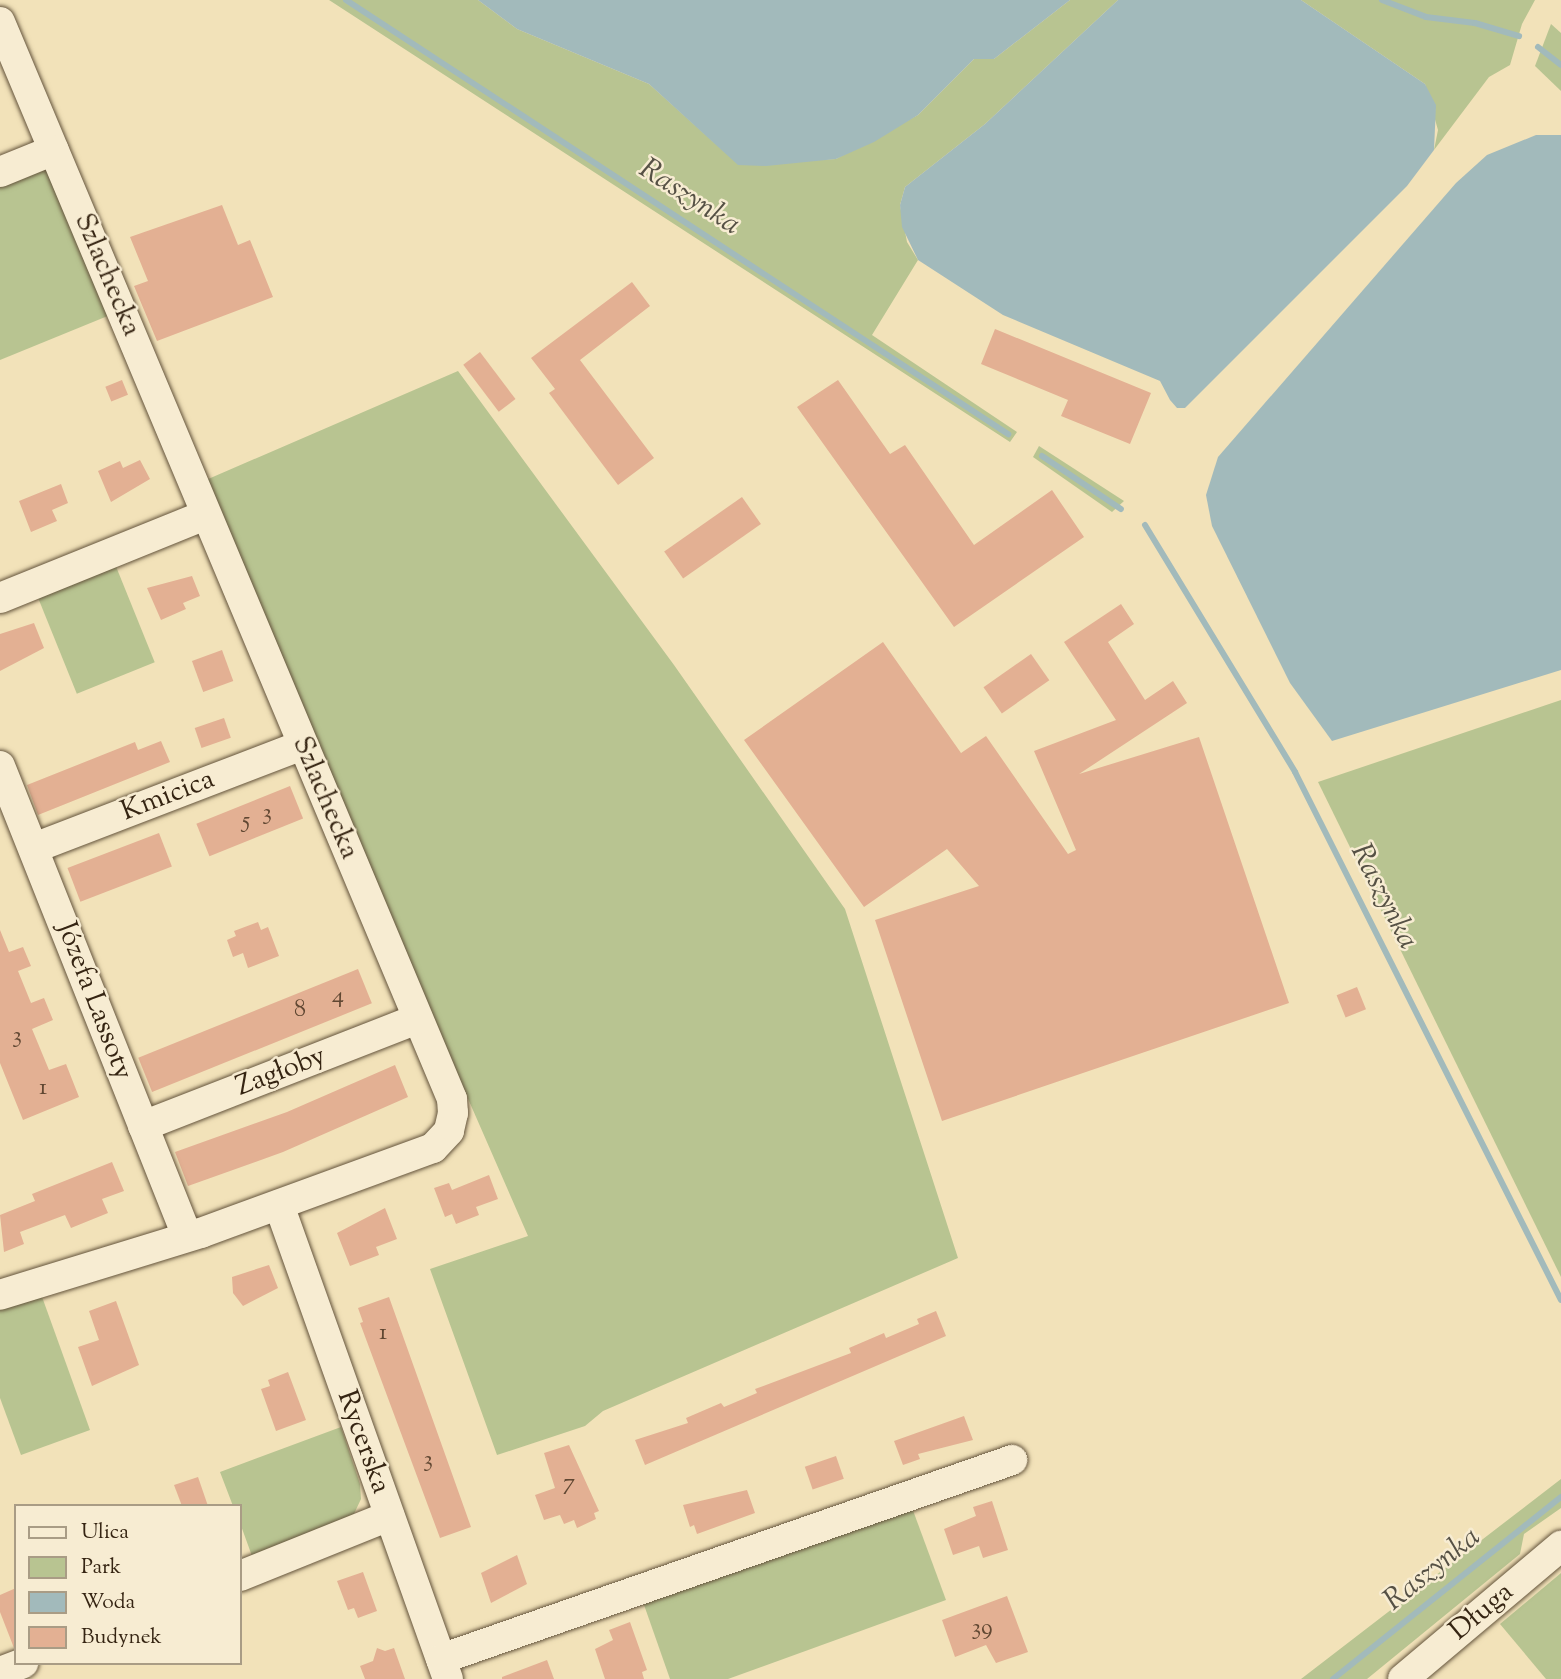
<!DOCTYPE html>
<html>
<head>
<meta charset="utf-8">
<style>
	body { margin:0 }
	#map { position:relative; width:1561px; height:1679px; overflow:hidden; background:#f2e2b9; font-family:"Sorts Mill Goudy",serif }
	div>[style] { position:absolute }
	.green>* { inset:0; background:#b8c491; transform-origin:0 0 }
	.water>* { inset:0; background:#a2babb }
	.stream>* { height:6px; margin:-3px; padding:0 3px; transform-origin:3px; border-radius:3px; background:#a2babb }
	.building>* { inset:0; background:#e3b093; transform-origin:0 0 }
	.roads { filter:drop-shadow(0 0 2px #64543c) drop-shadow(0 0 2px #64543c) }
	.minor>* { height:30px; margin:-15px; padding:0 15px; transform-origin:15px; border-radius:15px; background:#f7ecd2 }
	span { translate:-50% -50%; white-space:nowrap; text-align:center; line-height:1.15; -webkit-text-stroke:5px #f7ecd2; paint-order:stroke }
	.number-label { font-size:24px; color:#604732 }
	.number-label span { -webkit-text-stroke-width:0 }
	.street-label { font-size:28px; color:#352412 }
	.water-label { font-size:30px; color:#565145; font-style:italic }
	.legend { position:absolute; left:14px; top:1504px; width:228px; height:161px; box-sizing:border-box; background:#f7ecd2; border:2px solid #a99c85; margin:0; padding:9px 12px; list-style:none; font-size:21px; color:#352412 }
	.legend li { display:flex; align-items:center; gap:14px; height:35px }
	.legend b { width:35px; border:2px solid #a99c85 }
</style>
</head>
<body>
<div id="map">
	<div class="green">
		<i style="clip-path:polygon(329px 0,478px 0,517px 29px,649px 84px,738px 164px,836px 159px,918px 115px,974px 59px,994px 59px,1070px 0,1118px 0,985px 124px,905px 187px,900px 205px,907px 242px,918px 260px,872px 335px,1017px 432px,1010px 442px)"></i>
		<i style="clip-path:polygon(1301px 0,1535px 0,1522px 24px,1510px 65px,1489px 77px,1434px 150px,1438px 130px,1425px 84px)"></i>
		<i style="clip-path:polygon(1551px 24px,1561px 33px,1561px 91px,1535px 66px)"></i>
		<i style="clip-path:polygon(45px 163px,115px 313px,0 360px,0 177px)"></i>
		<i style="clip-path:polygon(458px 371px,674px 665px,845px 909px,958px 1258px,603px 1411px,585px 1426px,497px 1455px,430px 1269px,528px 1236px,199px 483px)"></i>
		<i style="clip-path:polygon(1039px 446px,1124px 501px,1112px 512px,1033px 457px)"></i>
		<i style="left:115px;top:564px;width:106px;height:84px;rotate:68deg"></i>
		<i style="clip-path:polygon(1561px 700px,1561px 1277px,1318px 782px)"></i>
		<i style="clip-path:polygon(41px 1294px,90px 1430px,21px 1455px,0 1398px,0 1309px)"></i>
		<i style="clip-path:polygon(341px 1427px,360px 1484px,361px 1499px,353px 1516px,252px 1556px,240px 1523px,240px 1506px,233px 1506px,220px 1472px)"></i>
		<i style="clip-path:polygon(1561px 1479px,1561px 1508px,1524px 1534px,1520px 1554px,1367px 1679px,1301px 1679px)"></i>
		<i style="clip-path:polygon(911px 1505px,946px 1600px,728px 1679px,670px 1679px,643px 1602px)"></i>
		<i style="clip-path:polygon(1561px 1573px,1561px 1679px,1546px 1679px,1500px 1624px)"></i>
	</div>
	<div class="water">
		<i style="clip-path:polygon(478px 0,1070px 0,994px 59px,974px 59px,918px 115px,874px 142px,836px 159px,766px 166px,738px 165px,649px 84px,517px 29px)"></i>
		<i style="clip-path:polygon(1118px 0,1301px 0,1425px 84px,1436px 105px,1434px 150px,1407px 186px,1185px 408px,1177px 408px,1170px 400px,1160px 381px,1003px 315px,918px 260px,902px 227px,900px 205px,905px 187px,985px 124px)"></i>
		<i style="clip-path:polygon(1536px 135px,1561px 135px,1561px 670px,1332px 741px,1290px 683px,1212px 526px,1206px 495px,1218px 457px,1456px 183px,1487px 155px)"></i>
	</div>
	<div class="stream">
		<i style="left:346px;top:0;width:792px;rotate:33.25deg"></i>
		<i style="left:1382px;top:0;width:47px;rotate:21.1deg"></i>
		<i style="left:1426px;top:17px;width:49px;rotate:7deg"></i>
		<i style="left:1475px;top:23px;width:46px;rotate:16.5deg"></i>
		<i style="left:1538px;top:47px;width:29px;rotate:38deg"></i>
		<i style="left:1042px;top:456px;width:95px;rotate:33.9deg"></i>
		<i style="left:1145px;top:525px;width:289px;rotate:58.7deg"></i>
		<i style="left:1295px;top:772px;width:591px;rotate:63.26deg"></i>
		<i style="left:1333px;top:1679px;width:292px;rotate:-38.6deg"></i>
	</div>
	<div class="building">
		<i style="clip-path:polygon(222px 205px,238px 245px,250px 240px,273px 297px,157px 341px,134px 286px,148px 281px,130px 237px)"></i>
		<i style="clip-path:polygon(632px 282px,650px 306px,580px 360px,654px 458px,618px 485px,549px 393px,555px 389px,531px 358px)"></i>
		<i style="clip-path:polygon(995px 329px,1151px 393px,1130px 444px,1061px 416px,1068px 400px,981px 364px)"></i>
		<i style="left:480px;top:352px;width:59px;height:21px;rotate:53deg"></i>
		<i style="left:122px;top:380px;width:16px;height:18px;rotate:68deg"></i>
		<i style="clip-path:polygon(838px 380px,890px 454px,905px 445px,974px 545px,1052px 490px,1084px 537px,954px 627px,797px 407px)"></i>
		<i style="clip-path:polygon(140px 460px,150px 479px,111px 502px,98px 471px,120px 461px,123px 468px)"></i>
		<i style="clip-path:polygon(61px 484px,68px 503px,52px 510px,57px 521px,31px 532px,19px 501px)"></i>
		<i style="left:742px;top:497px;width:33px;height:95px;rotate:55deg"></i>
		<i style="clip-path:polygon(192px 576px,200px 596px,183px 603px,186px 609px,161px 620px,147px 588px)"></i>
		<i style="clip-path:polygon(1121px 604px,1134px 624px,1108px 642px,1145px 700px,1173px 681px,1187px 703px,1079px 774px,1199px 737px,1289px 1003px,942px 1121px,875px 920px,979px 886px,947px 849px,864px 907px,744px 740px,883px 642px,961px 753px,986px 736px,1068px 854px,1076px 850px,1034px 751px,1116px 720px,1064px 642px)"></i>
		<i style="clip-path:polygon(34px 623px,44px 648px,0 671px,0 634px)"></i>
		<i style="left:222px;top:650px;width:33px;height:32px;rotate:70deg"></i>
		<i style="left:1031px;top:654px;width:32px;height:58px;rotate:55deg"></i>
		<i style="left:224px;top:718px;width:21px;height:31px;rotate:71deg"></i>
		<i style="clip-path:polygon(161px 741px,170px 762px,38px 815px,27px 785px,135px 742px,138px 750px)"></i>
		<i style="left:290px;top:786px;width:35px;height:101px;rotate:68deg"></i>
		<i style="left:159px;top:833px;width:36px;height:98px;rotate:69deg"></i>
		<i style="clip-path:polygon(258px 922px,261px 930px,268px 927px,279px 956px,248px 968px,243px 953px,233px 957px,227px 940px,236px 936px,234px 931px)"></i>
		<i style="clip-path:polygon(0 930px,9px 952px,23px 947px,31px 966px,18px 971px,31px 1003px,44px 998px,53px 1020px,32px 1029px,49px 1070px,66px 1064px,79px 1097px,23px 1120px,0 1063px)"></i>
		<i style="left:358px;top:969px;width:37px;height:237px;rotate:68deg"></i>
		<i style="left:1357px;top:987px;width:24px;height:22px;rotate:68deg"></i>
		<i style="clip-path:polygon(395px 1065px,408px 1097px,283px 1152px,188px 1186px,175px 1152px,287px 1112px)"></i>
		<i style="clip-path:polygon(112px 1162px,124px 1191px,102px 1199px,108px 1213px,71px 1228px,65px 1215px,20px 1232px,24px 1244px,4px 1252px,0 1215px,35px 1201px,32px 1194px)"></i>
		<i style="clip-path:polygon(489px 1175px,498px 1199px,476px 1207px,479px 1215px,456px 1224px,452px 1214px,445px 1217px,434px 1188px,449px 1183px,452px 1190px)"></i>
		<i style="clip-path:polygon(385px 1208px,397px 1239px,376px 1247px,379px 1255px,350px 1266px,337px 1233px)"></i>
		<i style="clip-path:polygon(269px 1265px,278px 1288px,243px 1306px,233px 1293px,232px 1277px)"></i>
		<i style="clip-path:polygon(389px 1297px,471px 1527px,440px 1538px,360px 1323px,363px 1322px,358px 1308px)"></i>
		<i style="clip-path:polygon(116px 1301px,139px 1365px,92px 1386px,78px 1347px,99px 1340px,89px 1311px)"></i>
		<i style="clip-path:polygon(936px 1311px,946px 1336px,645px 1465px,635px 1440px,688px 1423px,686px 1418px,721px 1403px,724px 1407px,757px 1393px,755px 1389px,851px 1353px,849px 1348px,884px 1333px,886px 1338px,919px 1324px,917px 1319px)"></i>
		<i style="clip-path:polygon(288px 1372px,306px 1420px,276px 1431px,261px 1389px,270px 1386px,268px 1380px)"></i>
		<i style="clip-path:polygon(964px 1416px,973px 1440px,918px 1454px,920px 1459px,903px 1465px,894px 1441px)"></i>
		<i style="clip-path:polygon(569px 1445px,599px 1511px,594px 1513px,596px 1519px,577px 1528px,574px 1520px,564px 1524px,560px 1515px,544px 1520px,535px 1495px,555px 1488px,544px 1453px)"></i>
		<i style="left:836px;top:1456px;width:24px;height:33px;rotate:71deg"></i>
		<i style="clip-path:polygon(198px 1477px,208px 1506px,182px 1506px,174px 1485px)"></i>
		<i style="clip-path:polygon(747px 1490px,755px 1513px,697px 1534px,694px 1525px,690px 1527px,683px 1505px)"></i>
		<i style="clip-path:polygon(992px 1501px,1008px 1550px,983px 1558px,979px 1546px,953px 1555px,944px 1529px,976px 1516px,973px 1507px)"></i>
		<i style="clip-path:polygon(517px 1555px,527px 1584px,491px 1603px,481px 1573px)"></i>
		<i style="clip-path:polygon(363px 1572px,377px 1611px,358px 1618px,354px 1608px,348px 1610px,337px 1581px)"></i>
		<i style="clip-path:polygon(16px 1588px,16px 1647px,14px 1648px,0 1612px,0 1595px)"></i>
		<i style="clip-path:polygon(1007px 1596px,1028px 1652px,996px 1663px,986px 1645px,955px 1657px,942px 1620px)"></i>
		<i style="clip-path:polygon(630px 1622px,647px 1670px,642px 1672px,644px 1679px,605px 1679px,595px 1649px,613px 1640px,609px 1630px)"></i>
		<i style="clip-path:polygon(377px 1648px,385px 1651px,394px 1648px,405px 1679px,365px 1679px,360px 1666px,373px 1661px)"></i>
		<i style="clip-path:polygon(547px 1660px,554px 1679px,502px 1679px,502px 1677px)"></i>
	</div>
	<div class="roads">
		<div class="minor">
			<i style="left:0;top:22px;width:1168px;rotate:67.23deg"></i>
			<i style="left:452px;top:1099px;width:14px;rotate:86deg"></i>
			<i style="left:453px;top:1113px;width:18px;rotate:103deg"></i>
			<i style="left:449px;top:1131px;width:23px;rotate:133deg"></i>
			<i style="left:433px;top:1148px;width:247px;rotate:159.9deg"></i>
			<i style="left:201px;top:1233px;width:210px;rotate:162.9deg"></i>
			<i style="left:0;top:172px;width:58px;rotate:-22.2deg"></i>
			<i style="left:0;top:598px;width:221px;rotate:-22deg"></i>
			<i style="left:0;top:766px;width:506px;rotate:68.3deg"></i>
			<i style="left:34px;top:848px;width:287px;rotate:-21deg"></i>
			<i style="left:143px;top:1126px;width:295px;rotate:-21.3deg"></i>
			<i style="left:279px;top:1205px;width:503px;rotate:70.38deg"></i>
			<i style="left:240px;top:1576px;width:161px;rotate:-21.9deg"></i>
			<i style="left:441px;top:1659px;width:605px;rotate:-19.21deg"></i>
			<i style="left:0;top:1672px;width:25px;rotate:-21deg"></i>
			<i style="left:1403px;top:1679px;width:207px;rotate:-40.1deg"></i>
		</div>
	</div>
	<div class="number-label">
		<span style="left:267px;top:814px">3</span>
		<span style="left:246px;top:822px">5</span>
		<span style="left:338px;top:997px">4</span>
		<span style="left:300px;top:1011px">8</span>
		<span style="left:17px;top:1037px">3</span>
		<span style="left:43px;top:1089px">1</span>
		<span style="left:383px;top:1334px">1</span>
		<span style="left:428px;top:1461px">3</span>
		<span style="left:569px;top:1484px">7</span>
		<span style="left:982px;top:1629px">39</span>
	</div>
	<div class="street-label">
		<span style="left:107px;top:275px;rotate:67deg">Szlachecka</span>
		<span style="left:168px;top:796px;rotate:-21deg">Kmicica</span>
		<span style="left:325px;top:798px;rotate:67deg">Szlachecka</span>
		<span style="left:94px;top:1001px;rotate:69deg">Józefa Lassoty</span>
		<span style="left:281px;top:1072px;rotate:-21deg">Zagłoby</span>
		<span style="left:363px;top:1442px;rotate:70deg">Rycerska</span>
		<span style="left:1482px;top:1612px;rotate:-40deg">Długa</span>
	</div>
	<div class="water-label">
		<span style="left:689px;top:198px;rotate:33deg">Raszynka</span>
		<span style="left:1383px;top:897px;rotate:63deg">Raszynka</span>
		<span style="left:1433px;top:1570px;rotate:-39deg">Raszynka</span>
	</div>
	<ul class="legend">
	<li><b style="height:9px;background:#f7ecd2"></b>Ulica</li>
	<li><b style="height:19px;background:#b8c491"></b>Park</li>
	<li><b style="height:19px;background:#a2babb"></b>Woda</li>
	<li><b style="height:19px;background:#e3b093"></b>Budynek</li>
	</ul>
</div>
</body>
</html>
